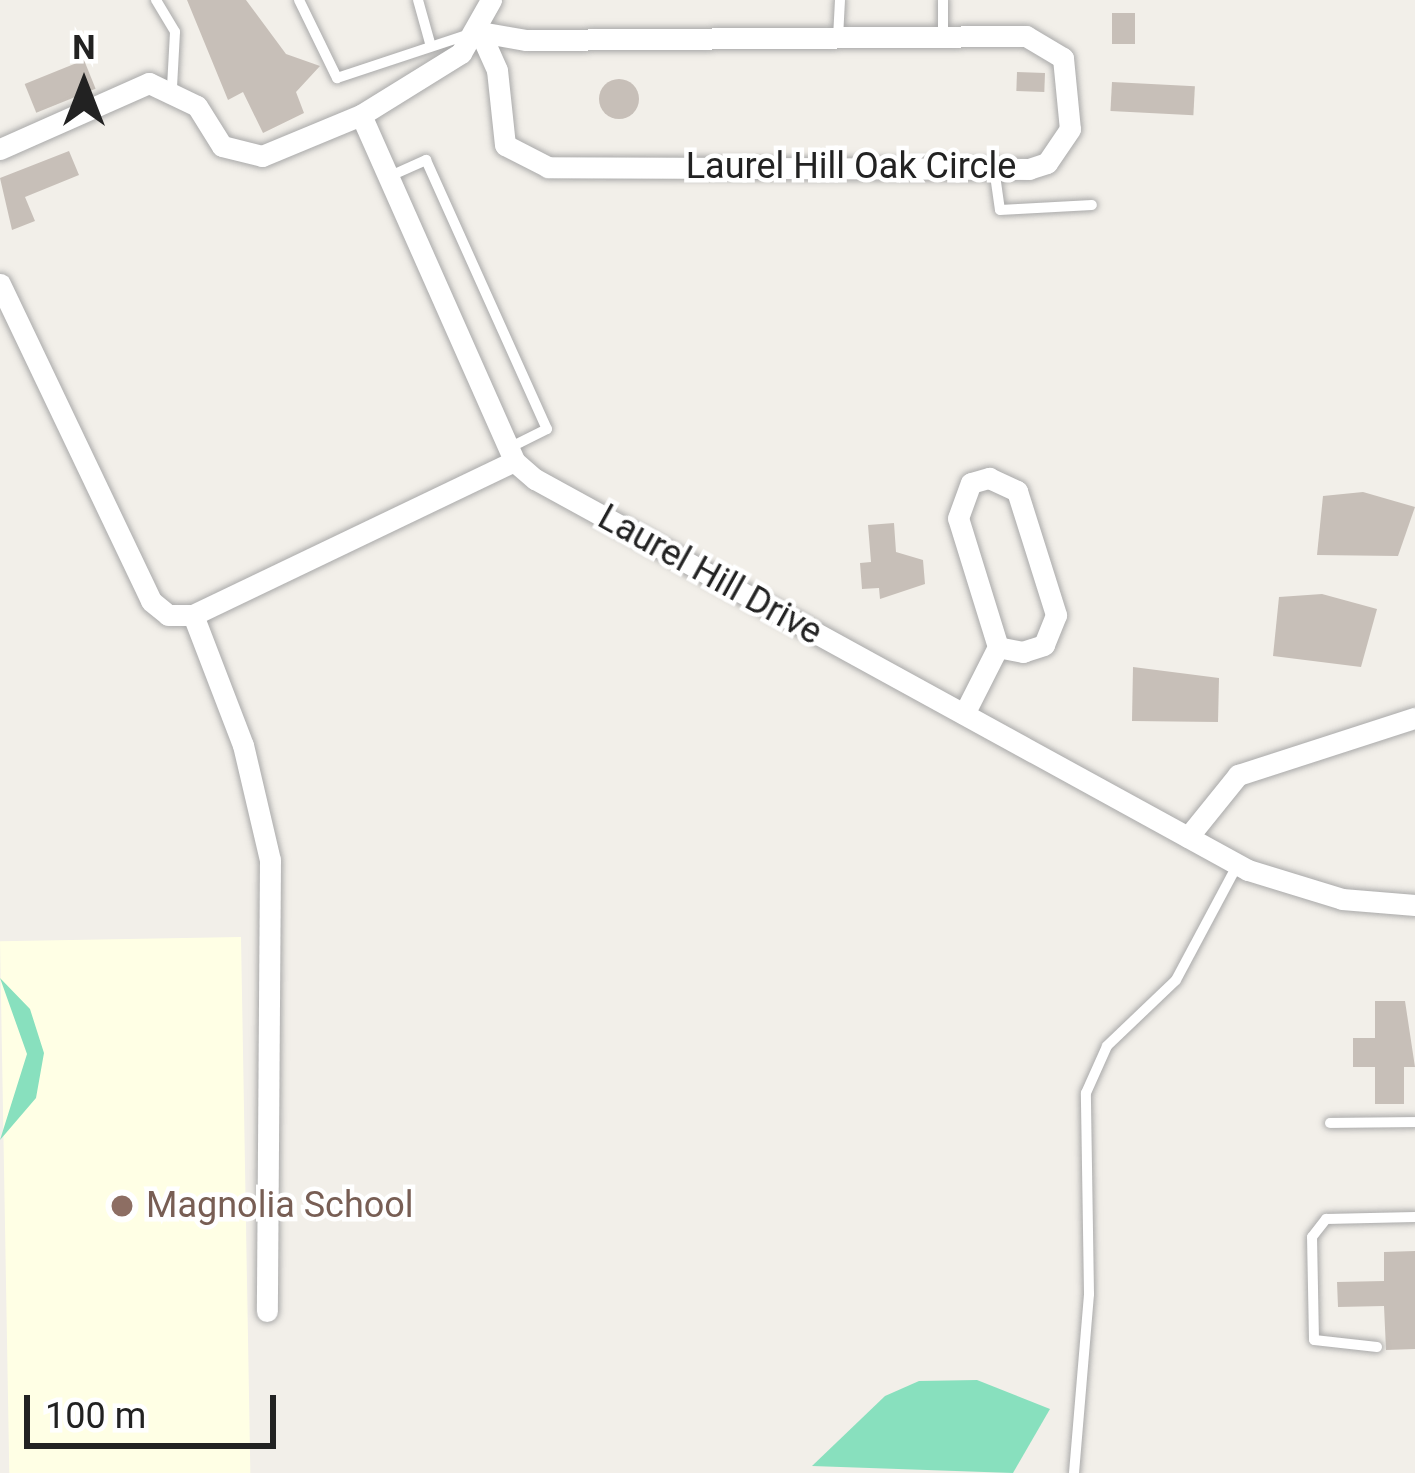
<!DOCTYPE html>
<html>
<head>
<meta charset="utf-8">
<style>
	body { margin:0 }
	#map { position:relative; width:1415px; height:1473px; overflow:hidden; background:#f2efe9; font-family:Roboto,sans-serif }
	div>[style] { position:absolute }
	.education>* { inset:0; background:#ffffe5; transform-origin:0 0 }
	.pitch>* { inset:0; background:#88e0be }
	.building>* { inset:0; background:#c7bfb8; transform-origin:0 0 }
	.round { border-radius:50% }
	.roads { filter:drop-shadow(0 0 3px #a9a9a9) drop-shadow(0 0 3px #a9a9a9) }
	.service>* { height:10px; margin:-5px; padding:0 5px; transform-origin:5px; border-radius:5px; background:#fff }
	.minor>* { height:21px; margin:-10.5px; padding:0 10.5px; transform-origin:10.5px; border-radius:10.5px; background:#fff }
	.dots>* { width:33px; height:33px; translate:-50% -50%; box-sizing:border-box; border:6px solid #fff; border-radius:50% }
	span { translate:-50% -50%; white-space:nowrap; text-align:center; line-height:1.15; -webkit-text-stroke:9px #fff; paint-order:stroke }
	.street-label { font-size:36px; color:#222 }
	.education-label { font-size:36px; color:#785e54 }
	.left { translate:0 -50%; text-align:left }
	.north { position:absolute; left:24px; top:24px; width:120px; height:120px; -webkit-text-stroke:9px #fff; paint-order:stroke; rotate:0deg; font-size:33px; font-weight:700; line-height:48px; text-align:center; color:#222 }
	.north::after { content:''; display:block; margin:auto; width:42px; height:54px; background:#222; clip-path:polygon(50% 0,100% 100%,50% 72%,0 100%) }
	.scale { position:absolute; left:24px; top:1395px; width:252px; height:54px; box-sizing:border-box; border:6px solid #222; border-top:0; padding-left:15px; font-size:36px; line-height:42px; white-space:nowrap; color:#222; -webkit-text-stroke:9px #fff; paint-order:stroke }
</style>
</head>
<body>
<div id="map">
	<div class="education">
		<i style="left:241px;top:937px;width:536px;height:241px;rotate:89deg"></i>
	</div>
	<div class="pitch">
		<i style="clip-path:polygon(0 978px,30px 1009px,44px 1053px,36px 1098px,0 1140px,27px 1054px)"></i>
		<i style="clip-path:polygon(977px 1380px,1050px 1409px,1013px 1473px,812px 1466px,885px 1396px,919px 1381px)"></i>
	</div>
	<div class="building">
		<i style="clip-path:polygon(187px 0,246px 0,286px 54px,320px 66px,296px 92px,304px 113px,263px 133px,243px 92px,228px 100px)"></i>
		<i style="left:1112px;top:13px;width:23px;height:31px"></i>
		<i style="left:84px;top:60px;width:31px;height:64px;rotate:68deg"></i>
		<i style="left:1017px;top:72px;width:28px;height:19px;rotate:2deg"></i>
		<i class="round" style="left:599px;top:79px;width:40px;height:40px"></i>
		<i style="left:1112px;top:82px;width:83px;height:29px;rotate:3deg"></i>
		<i style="clip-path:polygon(69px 151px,79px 175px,25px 197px,35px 221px,12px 230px,0 178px)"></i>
		<i style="clip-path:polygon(1363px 492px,1415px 507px,1398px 556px,1317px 555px,1323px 496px)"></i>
		<i style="clip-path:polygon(894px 523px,896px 552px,923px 560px,925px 584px,880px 599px,879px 588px,862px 589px,860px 563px,871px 562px,868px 525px)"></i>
		<i style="clip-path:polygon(1322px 594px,1377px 609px,1361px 667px,1273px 656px,1279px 597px)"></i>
		<i style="clip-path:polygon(1133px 667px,1219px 678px,1218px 722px,1132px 721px)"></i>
		<i style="clip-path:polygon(1375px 1001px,1405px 1001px,1415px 1067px,1404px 1067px,1404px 1104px,1375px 1104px,1375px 1067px,1353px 1067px,1353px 1038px,1375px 1038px)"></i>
		<i style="clip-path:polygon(1415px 1251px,1415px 1349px,1386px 1350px,1384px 1306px,1338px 1307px,1337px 1282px,1384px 1281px,1384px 1252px)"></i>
	</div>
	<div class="roads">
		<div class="service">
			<i style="left:156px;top:0;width:37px;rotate:59deg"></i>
			<i style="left:175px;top:32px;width:55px;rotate:93.1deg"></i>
			<i style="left:299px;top:0;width:87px;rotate:64deg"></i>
			<i style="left:337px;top:78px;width:143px;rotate:-18.3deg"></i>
			<i style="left:418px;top:0;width:45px;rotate:74.4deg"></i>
			<i style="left:943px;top:37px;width:37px;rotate:-90deg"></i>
			<i style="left:838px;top:38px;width:38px;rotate:-87deg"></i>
			<i style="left:994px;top:168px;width:42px;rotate:81.9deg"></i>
			<i style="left:1000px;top:210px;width:92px;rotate:-3.1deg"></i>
			<i style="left:388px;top:177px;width:42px;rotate:-24.1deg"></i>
			<i style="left:426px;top:160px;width:295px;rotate:65.8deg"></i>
			<i style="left:547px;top:429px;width:42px;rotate:153.4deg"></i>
			<i style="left:1330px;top:1123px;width:85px;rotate:-0.7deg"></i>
			<i style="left:1377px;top:1347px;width:63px;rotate:-173.7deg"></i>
			<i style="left:1314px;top:1340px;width:103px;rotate:-91.1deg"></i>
			<i style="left:1312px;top:1237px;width:23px;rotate:-52deg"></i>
			<i style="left:1326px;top:1219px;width:89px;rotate:-1.3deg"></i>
			<i style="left:1074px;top:1473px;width:180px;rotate:-85.2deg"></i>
			<i style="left:1089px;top:1294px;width:201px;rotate:-90.9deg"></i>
			<i style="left:1086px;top:1093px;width:51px;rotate:-65.9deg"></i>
			<i style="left:1107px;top:1046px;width:95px;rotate:-43.7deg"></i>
			<i style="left:1176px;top:980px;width:132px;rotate:-61.9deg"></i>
		</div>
		<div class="minor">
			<i style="left:480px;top:32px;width:47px;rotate:9.9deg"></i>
			<i style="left:526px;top:40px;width:500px;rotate:-0.46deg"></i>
			<i style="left:1026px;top:36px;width:43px;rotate:30.7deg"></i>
			<i style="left:1063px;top:58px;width:71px;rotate:84.4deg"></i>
			<i style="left:1070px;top:129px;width:41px;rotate:124.1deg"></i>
			<i style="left:1047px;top:163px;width:19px;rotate:162deg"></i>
			<i style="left:1029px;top:169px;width:481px;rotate:-179.8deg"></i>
			<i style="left:548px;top:167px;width:48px;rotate:-152.9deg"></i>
			<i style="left:505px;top:145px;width:75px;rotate:-96.1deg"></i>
			<i style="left:497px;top:70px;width:42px;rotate:-114.1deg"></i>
			<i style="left:361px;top:115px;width:378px;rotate:66.1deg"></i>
			<i style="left:514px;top:461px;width:28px;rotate:41deg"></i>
			<i style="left:535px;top:479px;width:813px;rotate:28.74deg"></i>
			<i style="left:1248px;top:870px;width:98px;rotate:17.1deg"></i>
			<i style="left:1342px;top:899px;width:73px;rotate:4.7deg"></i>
			<i style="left:0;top:149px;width:163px;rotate:-23.9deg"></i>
			<i style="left:149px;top:83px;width:53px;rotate:25.6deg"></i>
			<i style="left:197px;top:106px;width:47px;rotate:58deg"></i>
			<i style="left:222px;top:146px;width:41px;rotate:14deg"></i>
			<i style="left:262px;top:156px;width:107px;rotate:-22.5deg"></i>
			<i style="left:361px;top:115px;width:118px;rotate:-31.8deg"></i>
			<i style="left:461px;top:53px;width:61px;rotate:-60.5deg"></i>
			<i style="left:0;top:284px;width:351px;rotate:64.5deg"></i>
			<i style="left:151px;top:601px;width:22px;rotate:39deg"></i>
			<i style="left:168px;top:615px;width:25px"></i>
			<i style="left:193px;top:615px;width:356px;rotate:-25.6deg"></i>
			<i style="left:989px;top:478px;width:31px;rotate:25deg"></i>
			<i style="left:1017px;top:491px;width:130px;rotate:72.5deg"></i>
			<i style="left:1056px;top:615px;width:32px;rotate:112deg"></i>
			<i style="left:1044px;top:645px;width:22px;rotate:162deg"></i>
			<i style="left:1023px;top:652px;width:25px;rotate:-169deg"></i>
			<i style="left:998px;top:647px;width:135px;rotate:-107.2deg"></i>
			<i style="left:958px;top:518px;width:37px;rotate:-70deg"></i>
			<i style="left:971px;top:483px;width:19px;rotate:-16deg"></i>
			<i style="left:193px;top:615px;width:139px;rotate:69deg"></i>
			<i style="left:243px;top:745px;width:118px;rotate:76.8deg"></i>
			<i style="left:270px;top:860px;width:451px;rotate:90.4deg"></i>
			<i style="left:964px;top:714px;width:75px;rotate:-63.1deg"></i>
			<i style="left:1188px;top:837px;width:80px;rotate:-51.1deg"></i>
			<i style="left:1238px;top:775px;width:186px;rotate:-17.9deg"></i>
		</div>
	</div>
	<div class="dots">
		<i style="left:122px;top:1206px;background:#8d6e63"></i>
	</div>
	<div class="street-label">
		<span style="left:851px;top:167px">Laurel Hill Oak Circle</span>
		<span style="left:710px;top:575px;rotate:29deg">Laurel Hill Drive</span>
	</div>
	<div class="education-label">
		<span class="left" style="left:146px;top:1206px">Magnolia School</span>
	</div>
	<div class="north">N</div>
	<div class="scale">100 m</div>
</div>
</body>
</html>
